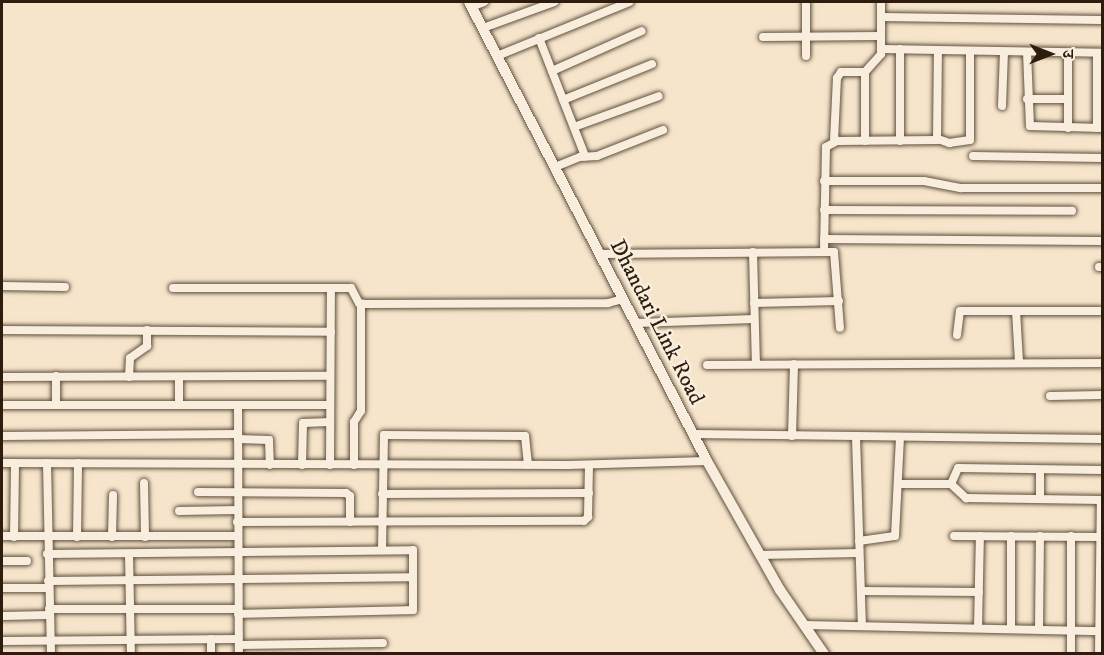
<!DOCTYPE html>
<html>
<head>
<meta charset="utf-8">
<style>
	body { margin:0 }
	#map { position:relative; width:1104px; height:655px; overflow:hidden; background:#f6e5cb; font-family:"IM FELL DW Pica","Noto Serif Devanagari",serif }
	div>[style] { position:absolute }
	.roads { filter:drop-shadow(0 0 2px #604f3d) drop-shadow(0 0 2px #604f3d) }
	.street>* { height:8px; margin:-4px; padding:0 4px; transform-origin:4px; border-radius:4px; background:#f9eedd }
	.secondary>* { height:10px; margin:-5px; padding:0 5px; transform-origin:5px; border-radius:5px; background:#f9eedd }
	span { translate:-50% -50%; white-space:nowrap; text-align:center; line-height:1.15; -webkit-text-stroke:5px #f9eedd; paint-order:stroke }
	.street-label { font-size:22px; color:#2e1d0e }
	.frame { position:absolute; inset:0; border:3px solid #2e1d0e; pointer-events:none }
	.north { position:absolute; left:1020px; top:24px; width:60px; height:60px; -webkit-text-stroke:4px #f9eedd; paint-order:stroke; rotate:90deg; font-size:16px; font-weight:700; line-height:24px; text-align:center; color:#2e1d0e }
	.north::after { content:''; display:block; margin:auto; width:21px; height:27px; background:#2e1d0e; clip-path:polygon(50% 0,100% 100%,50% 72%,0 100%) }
</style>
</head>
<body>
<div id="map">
	<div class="roads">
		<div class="street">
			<i style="left:806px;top:2px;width:54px;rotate:90deg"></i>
			<i style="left:471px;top:7px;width:14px;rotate:-21deg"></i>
			<i style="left:881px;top:17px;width:221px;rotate:0.8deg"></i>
			<i style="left:483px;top:28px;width:76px;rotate:-20.1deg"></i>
			<i style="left:763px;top:37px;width:118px;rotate:-0.5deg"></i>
			<i style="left:539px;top:38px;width:127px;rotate:68.7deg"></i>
			<i style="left:881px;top:49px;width:221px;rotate:1deg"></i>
			<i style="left:900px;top:49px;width:92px;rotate:90deg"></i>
			<i style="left:1027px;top:52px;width:74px;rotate:87.7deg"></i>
			<i style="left:1030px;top:126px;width:72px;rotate:1.6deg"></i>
			<i style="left:1068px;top:53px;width:75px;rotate:90deg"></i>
			<i style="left:1097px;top:53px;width:75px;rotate:90deg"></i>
			<i style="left:497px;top:56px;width:143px;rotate:-22.2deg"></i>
			<i style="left:552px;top:71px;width:98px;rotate:-24deg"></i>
			<i style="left:1027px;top:99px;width:41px"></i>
			<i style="left:563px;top:100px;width:96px;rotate:-22deg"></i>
			<i style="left:1002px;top:106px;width:54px;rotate:-87.9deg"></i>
			<i style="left:574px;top:127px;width:90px;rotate:-20deg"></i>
			<i style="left:938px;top:139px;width:12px;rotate:20deg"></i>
			<i style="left:949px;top:143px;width:21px;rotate:-8deg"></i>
			<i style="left:970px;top:140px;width:89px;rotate:-90deg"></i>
			<i style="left:834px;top:141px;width:63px;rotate:-87.3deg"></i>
			<i style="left:837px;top:78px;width:7px;rotate:-56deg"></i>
			<i style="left:841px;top:72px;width:24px"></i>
			<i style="left:865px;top:141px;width:69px;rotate:-90deg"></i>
			<i style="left:865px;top:72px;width:24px;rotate:-48deg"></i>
			<i style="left:881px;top:54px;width:52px;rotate:-90deg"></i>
			<i style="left:973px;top:156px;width:129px;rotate:0.9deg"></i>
			<i style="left:555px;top:167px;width:27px;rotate:-22deg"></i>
			<i style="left:580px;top:157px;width:17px;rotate:-3deg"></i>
			<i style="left:597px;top:156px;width:71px;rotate:-21.5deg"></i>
			<i style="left:824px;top:181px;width:100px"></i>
			<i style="left:924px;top:181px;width:38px;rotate:11deg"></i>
			<i style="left:961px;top:188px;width:141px"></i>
			<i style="left:824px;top:210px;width:248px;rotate:0.2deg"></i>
			<i style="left:824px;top:239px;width:278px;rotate:0.4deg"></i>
			<i style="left:824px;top:251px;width:104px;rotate:-88.9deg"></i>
			<i style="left:826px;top:147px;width:13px;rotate:-29deg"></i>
			<i style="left:837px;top:141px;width:100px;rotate:-0.6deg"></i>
			<i style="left:937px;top:140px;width:90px;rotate:-89.4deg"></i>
			<i style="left:753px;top:252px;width:112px;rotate:88.5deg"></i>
			<i style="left:600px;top:254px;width:234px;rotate:-0.5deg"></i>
			<i style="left:834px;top:252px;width:76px;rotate:85.5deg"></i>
			<i style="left:1099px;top:267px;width:3px"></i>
			<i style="left:2px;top:286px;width:63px;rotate:0.9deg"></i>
			<i style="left:173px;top:288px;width:178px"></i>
			<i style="left:351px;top:288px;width:17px;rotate:62deg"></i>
			<i style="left:359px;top:303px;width:6px;rotate:9deg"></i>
			<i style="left:365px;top:304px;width:243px;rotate:-0.2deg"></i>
			<i style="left:608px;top:303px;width:16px;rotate:-15deg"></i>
			<i style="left:754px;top:303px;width:85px;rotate:-1.3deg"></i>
			<i style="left:1016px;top:311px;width:51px;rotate:86.6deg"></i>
			<i style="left:636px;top:323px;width:118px;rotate:-1.9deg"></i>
			<i style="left:2px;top:330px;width:329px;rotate:0.3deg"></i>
			<i style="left:957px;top:335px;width:24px;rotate:-83deg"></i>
			<i style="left:960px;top:311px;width:140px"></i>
			<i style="left:707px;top:365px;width:395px;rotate:-0.3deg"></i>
			<i style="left:2px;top:377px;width:328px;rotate:-0.2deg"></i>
			<i style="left:129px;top:377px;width:19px;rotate:-87deg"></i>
			<i style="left:130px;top:358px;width:21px;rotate:-35deg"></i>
			<i style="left:147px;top:346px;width:16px;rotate:-90deg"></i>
			<i style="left:179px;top:377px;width:28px;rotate:90deg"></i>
			<i style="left:1050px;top:396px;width:52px;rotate:-1.1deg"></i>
			<i style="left:2px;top:405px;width:328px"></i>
			<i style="left:56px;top:405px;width:29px;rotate:-90deg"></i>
			<i style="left:238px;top:405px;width:249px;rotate:89.8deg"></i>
			<i style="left:693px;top:434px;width:409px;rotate:0.7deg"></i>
			<i style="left:2px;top:436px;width:236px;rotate:-0.5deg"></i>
			<i style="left:792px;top:436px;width:72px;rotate:-88.4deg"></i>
			<i style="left:856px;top:437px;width:189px;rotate:88.2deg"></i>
			<i style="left:238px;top:439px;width:31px;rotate:2deg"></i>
			<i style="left:269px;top:440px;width:25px;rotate:88deg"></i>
			<i style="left:2px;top:463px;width:566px;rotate:0.2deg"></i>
			<i style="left:568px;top:465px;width:139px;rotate:-1.6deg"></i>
			<i style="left:47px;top:463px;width:191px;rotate:88.8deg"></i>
			<i style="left:302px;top:465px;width:42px;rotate:-88.6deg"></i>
			<i style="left:303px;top:423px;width:27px;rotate:-2deg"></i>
			<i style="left:330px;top:465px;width:177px;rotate:-89.7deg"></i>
			<i style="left:354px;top:465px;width:43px;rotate:-90deg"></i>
			<i style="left:354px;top:422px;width:13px;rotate:-58deg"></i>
			<i style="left:361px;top:411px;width:107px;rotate:-90deg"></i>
			<i style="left:144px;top:483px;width:54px;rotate:88.9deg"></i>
			<i style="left:900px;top:484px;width:51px"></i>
			<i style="left:951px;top:484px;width:21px;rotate:43deg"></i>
			<i style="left:966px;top:498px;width:136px;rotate:0.8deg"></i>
			<i style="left:951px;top:484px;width:17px;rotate:-66deg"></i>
			<i style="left:958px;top:468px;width:144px;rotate:0.8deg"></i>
			<i style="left:198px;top:492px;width:148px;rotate:0.4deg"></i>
			<i style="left:346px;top:493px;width:5px;rotate:37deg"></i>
			<i style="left:350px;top:496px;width:26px;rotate:90deg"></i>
			<i style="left:382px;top:494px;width:207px;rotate:-0.3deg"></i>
			<i style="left:1040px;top:499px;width:28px;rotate:-90deg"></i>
			<i style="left:179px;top:511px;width:58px;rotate:-1deg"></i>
			<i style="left:237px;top:522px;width:347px;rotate:-0.2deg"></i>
			<i style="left:584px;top:521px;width:6px;rotate:-45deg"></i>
			<i style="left:588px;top:517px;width:52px;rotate:-88.9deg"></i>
			<i style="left:2px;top:536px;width:235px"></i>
			<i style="left:954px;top:536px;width:148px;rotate:0.4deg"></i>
			<i style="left:1011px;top:536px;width:93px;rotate:90deg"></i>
			<i style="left:1071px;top:536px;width:118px;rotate:90deg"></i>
			<i style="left:14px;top:537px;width:74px;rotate:-89.2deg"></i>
			<i style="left:77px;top:537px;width:74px;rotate:-89.2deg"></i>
			<i style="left:112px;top:537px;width:42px;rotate:-88.6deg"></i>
			<i style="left:859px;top:541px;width:36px;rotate:-8deg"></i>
			<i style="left:895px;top:536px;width:99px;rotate:-87.1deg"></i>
			<i style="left:382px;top:550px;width:115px;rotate:-89deg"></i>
			<i style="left:384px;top:435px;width:141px;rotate:0.4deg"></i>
			<i style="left:525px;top:436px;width:29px;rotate:84deg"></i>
			<i style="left:47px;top:554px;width:366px;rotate:-0.6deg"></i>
			<i style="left:413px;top:550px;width:60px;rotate:90deg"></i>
			<i style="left:413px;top:610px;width:175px;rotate:178.7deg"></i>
			<i style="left:129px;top:554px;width:100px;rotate:88.9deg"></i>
			<i style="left:760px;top:555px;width:99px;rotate:-1.2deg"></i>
			<i style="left:2px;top:561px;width:25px"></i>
			<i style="left:48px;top:581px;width:364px;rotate:-0.6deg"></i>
			<i style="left:2px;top:588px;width:46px"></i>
			<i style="left:861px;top:591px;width:118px;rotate:0.5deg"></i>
			<i style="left:49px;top:609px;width:189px"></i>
			<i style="left:2px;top:616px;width:47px;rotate:-1.2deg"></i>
			<i style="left:804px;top:625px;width:298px;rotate:1.2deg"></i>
			<i style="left:978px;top:628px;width:92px;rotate:-88.8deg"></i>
			<i style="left:1039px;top:629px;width:93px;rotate:-89.4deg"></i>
			<i style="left:2px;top:641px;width:236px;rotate:-0.5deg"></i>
			<i style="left:239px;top:645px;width:144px;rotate:-0.8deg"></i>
			<i style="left:211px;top:654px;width:15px;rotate:-90deg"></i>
			<i style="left:1099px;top:654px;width:154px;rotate:-89.3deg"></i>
		</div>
		<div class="secondary">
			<i style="left:469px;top:2px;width:517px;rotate:62.59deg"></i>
			<i style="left:707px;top:461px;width:148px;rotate:60.5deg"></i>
			<i style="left:780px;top:590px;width:78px;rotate:55.5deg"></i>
		</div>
	</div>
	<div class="street-label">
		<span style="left:657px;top:322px;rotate:63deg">Dhandari Link Road</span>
	</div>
	<div class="frame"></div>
	<div class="north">उ</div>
</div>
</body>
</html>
